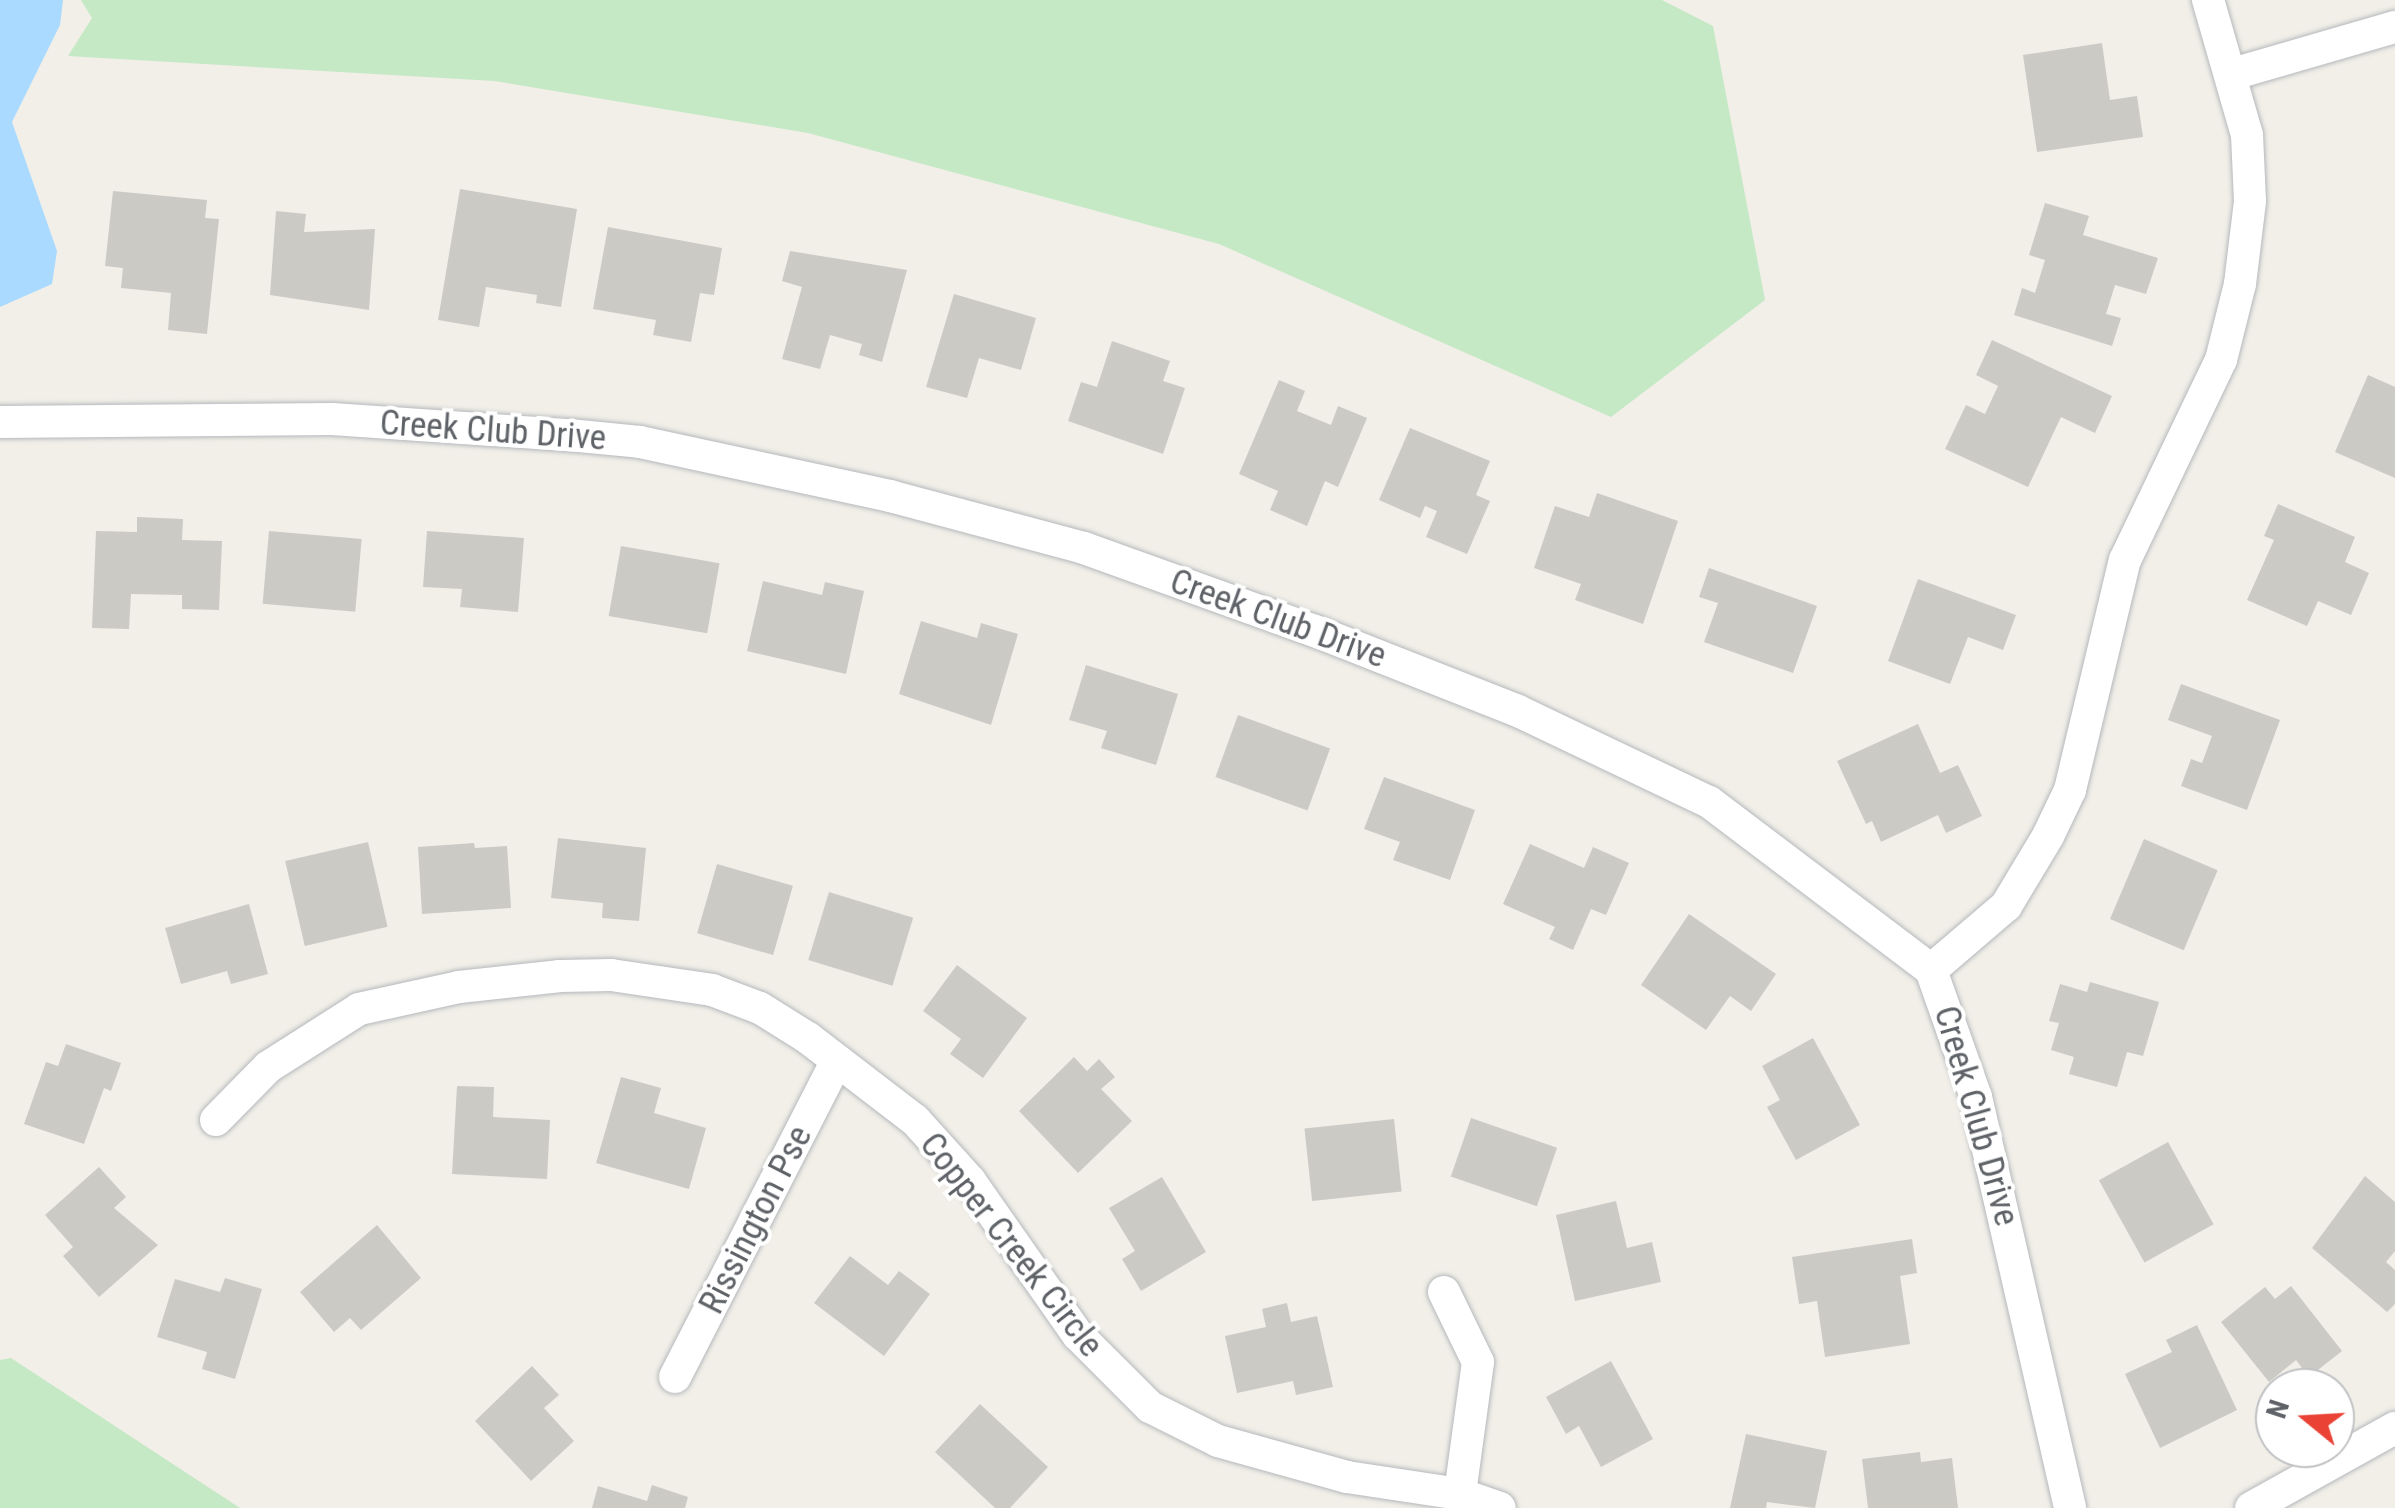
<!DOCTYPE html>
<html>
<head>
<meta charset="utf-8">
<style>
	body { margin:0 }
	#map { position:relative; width:2395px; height:1508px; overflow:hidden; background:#f1efe8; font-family:"Roboto Condensed",sans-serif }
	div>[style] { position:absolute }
	.green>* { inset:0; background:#c5e8c5 }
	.water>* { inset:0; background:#aadaff }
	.building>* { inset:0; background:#cccac5; transform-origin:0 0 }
	.roads { filter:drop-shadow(0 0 2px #b5b8bc) drop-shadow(0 0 2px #b5b8bc) }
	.minor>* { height:32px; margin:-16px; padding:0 16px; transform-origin:16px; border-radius:16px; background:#fff }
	span { translate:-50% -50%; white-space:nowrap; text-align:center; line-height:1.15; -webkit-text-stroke:8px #fff; paint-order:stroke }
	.street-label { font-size:35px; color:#5f6368 }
	.north { position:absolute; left:2255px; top:1368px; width:100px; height:100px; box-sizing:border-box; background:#fff; border:2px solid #bfc1c3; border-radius:50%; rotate:288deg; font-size:28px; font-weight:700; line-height:40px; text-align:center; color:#5f6368 }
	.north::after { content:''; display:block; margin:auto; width:35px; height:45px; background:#ea4335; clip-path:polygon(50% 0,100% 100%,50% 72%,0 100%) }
</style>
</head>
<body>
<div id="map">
	<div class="green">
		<i style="clip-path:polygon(81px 0,1662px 0,1713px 26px,1765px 300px,1611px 417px,1219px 244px,808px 133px,495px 81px,68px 56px,92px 18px)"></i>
		<i style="clip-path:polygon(11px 1358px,240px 1508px,0 1508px,0 1360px)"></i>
	</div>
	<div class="water">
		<i style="clip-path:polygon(0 0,63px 0,60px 25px,12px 122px,57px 251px,52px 284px,0 307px)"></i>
	</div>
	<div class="building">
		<i style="clip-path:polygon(2102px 43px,2110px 100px,2137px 96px,2143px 137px,2037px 152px,2023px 55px)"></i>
		<i style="clip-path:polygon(460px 189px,577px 209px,561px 307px,536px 303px,537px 295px,486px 287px,479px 327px,438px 320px)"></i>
		<i style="clip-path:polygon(113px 191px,207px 200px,205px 218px,219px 219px,207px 334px,168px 330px,171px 293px,121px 288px,123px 268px,105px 266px)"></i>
		<i style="clip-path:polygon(2045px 203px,2089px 216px,2083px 235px,2158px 258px,2146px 294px,2115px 285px,2106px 314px,2121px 318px,2112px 346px,2014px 315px,2022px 288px,2035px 293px,2045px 260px,2029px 255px)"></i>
		<i style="clip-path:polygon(276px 211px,306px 214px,304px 232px,375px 229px,369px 310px,270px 295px)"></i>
		<i style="clip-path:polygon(608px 227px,722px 248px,714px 295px,700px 293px,691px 342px,653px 335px,656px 320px,593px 309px)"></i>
		<i style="clip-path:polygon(790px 251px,907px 270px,882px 362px,859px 355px,862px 344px,830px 335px,820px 369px,782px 359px,802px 287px,782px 281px)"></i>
		<i style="clip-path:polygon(954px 294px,1036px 318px,1021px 370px,979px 358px,967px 398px,926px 387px)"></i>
		<i style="clip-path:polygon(1992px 340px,2112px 396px,2095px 433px,2061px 417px,2028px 487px,1945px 449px,1966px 405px,1985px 414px,1998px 386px,1976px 375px)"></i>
		<i style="clip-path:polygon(1112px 341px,1170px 361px,1163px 381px,1185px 388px,1163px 454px,1068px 421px,1081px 382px,1097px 387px)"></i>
		<i style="clip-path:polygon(2368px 375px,2395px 387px,2395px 478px,2335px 452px)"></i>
		<i style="clip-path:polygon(1279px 380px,1305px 391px,1297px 411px,1331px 425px,1338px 406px,1367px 418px,1338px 487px,1325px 481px,1307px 526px,1270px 510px,1278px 491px,1239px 474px)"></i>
		<i style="clip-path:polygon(1410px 428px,1490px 461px,1476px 495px,1490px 501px,1467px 554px,1426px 537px,1437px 511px,1425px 506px,1420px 518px,1379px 500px)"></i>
		<i style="clip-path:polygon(1597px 493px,1678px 521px,1643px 624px,1575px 600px,1581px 584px,1534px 568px,1555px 506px,1589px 517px)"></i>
		<i style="clip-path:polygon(2278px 504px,2355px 537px,2345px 562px,2369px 573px,2351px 615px,2318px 601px,2307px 626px,2247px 600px,2274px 540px,2264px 536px)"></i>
		<i style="clip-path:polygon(137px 517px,183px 519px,182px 540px,222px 541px,219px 610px,182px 609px,182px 595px,131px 594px,129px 629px,92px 628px,96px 531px,137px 532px)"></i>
		<i style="left:269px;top:531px;width:93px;height:73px;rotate:5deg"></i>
		<i style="clip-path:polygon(427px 531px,524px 538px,518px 612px,460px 607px,462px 589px,423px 587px)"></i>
		<i style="left:621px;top:546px;width:100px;height:71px;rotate:10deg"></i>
		<i style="clip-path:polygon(1709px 568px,1817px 606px,1793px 673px,1704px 642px,1718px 603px,1699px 597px)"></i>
		<i style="clip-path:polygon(1918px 579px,2016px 615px,2003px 650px,1968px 637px,1950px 684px,1888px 661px)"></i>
		<i style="clip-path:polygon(763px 581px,822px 595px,825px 582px,864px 591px,846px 674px,747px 651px)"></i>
		<i style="clip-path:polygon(921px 621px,977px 638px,981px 623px,1018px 634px,991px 725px,899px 694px)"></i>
		<i style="clip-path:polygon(1086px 665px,1178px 694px,1156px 765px,1101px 748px,1107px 731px,1069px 720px)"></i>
		<i style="clip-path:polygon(2181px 684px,2280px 720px,2247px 810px,2181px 786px,2191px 759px,2202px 763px,2212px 736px,2168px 720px)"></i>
		<i style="left:1238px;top:715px;width:98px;height:66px;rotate:20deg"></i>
		<i style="clip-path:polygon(1918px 724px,1940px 773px,1958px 765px,1982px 816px,1946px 833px,1938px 815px,1881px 842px,1872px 821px,1866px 824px,1837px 761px)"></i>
		<i style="clip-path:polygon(1384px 777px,1475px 810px,1450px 880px,1393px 860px,1400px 842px,1364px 829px)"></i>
		<i style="clip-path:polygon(558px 838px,646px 848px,639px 921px,602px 918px,603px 903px,551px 898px)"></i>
		<i style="left:2144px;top:839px;width:80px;height:87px;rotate:23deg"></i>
		<i style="left:368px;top:842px;width:87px;height:85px;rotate:77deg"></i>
		<i style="clip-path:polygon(474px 843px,475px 848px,507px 846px,511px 908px,422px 914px,418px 847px)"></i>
		<i style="clip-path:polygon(1530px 844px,1584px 868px,1593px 847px,1629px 863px,1606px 915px,1591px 909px,1573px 950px,1549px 939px,1555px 927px,1503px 904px)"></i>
		<i style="left:717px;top:864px;width:79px;height:72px;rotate:16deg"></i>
		<i style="left:829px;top:892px;width:88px;height:71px;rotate:17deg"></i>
		<i style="clip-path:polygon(249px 904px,268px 974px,231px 984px,227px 971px,181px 984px,165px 928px)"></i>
		<i style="clip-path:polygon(1689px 914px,1776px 974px,1751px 1011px,1730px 996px,1706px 1030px,1641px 985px)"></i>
		<i style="clip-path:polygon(957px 965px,1027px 1018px,983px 1078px,950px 1054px,961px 1039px,923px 1011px)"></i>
		<i style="clip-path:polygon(2090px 982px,2159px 1002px,2143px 1056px,2127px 1052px,2117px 1087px,2069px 1074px,2074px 1057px,2051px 1050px,2059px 1023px,2049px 1021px,2060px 984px,2087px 992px)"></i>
		<i style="clip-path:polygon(1813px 1038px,1860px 1125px,1796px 1160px,1767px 1107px,1780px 1100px,1762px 1066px)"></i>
		<i style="clip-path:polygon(66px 1044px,121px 1063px,111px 1091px,104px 1088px,84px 1144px,24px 1124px,46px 1062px,58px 1066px)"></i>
		<i style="clip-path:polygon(1074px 1057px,1087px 1071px,1099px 1059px,1115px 1077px,1101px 1089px,1132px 1121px,1078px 1173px,1019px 1111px)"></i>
		<i style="clip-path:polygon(621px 1077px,661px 1088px,654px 1113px,706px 1128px,689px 1189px,596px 1163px)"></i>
		<i style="clip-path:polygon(457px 1086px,494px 1087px,493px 1117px,550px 1120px,547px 1179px,452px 1174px)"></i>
		<i style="left:1471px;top:1118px;width:91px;height:62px;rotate:19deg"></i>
		<i style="left:1394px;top:1119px;width:73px;height:90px;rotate:84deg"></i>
		<i style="left:2168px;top:1142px;width:94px;height:79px;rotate:61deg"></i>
		<i style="clip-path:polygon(99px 1167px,126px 1197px,114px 1208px,158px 1245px,99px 1297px,63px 1256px,73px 1247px,45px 1215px)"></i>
		<i style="clip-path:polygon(2365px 1176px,2395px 1202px,2395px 1251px,2386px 1262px,2395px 1270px,2395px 1304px,2387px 1312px,2312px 1248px)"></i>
		<i style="clip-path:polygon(1162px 1177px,1206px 1252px,1141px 1291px,1122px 1259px,1135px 1251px,1109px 1208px)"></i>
		<i style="clip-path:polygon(1616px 1201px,1627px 1248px,1652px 1242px,1661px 1282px,1575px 1301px,1556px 1215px)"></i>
		<i style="clip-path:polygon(377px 1225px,421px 1278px,361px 1330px,350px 1318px,334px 1332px,300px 1292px)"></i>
		<i style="clip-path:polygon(1912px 1239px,1917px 1273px,1900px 1276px,1910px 1344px,1825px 1357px,1817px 1301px,1799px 1304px,1792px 1257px)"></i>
		<i style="clip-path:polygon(850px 1256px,888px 1285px,899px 1271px,930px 1294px,884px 1356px,814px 1303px)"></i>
		<i style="clip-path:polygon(225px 1278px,262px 1289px,235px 1379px,202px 1369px,207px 1352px,157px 1337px,175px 1279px,220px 1292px)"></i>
		<i style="clip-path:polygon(2291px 1286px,2342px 1351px,2309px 1377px,2296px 1360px,2269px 1382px,2221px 1322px,2265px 1287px,2275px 1299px)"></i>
		<i style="clip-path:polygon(1287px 1303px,1291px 1322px,1317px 1316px,1333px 1387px,1296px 1395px,1293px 1381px,1237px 1393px,1225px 1336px,1266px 1327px,1262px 1309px)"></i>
		<i style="clip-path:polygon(2197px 1325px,2237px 1410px,2160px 1448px,2125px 1374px,2172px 1352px,2166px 1340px)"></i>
		<i style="clip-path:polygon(1611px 1361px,1653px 1439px,1601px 1467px,1579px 1426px,1566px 1434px,1546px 1397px)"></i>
		<i style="clip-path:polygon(532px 1366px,559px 1395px,544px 1408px,574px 1441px,531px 1481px,475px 1421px)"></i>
		<i style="clip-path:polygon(980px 1404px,1048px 1467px,1010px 1508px,995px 1508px,935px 1452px)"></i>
		<i style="clip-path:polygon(1746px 1434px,1827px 1451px,1815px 1508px,1767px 1502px,1766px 1508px,1730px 1508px)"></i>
		<i style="clip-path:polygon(1920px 1452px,1921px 1462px,1952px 1458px,1958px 1508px,1868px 1508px,1862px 1459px)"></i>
		<i style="clip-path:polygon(652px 1485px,688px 1497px,685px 1508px,592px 1508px,598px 1486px,647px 1501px)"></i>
	</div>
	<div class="roads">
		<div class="minor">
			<i style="left:2233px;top:74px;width:169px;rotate:-16.2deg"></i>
			<i style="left:0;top:422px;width:332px;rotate:-0.5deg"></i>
			<i style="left:332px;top:419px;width:238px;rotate:3.9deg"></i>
			<i style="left:569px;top:435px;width:71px;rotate:5.6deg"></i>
			<i style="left:640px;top:442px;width:256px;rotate:12.2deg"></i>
			<i style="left:890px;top:496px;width:201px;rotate:15deg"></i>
			<i style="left:1084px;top:548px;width:245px;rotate:19.8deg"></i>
			<i style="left:1315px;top:631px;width:218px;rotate:21.5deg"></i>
			<i style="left:1518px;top:711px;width:212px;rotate:25.5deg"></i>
			<i style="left:1709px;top:802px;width:278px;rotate:37.1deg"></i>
			<i style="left:1931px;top:970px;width:135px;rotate:70.5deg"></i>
			<i style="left:1976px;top:1097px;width:422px;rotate:77.1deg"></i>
			<i style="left:1931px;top:970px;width:99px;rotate:-40.5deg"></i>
			<i style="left:2006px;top:906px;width:82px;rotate:-59deg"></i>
			<i style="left:2048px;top:836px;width:51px;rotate:-64.4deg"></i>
			<i style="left:2070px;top:790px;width:236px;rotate:-76.6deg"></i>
			<i style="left:2125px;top:560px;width:222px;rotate:-64.4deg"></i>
			<i style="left:2221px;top:360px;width:78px;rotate:-76deg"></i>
			<i style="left:2240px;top:284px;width:84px;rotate:-83.1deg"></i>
			<i style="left:2250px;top:201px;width:66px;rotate:-92.6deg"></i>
			<i style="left:2247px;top:135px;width:141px;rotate:-106.1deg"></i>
			<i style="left:216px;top:1120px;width:74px;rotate:-45.5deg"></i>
			<i style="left:268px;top:1067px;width:108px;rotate:-32.5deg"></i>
			<i style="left:359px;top:1009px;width:102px;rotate:-12.4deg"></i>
			<i style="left:459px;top:987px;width:102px;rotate:-6.2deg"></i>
			<i style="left:560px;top:976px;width:51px;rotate:-1.1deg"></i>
			<i style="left:611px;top:975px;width:102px;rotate:8.4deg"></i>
			<i style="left:712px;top:990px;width:51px;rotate:20.6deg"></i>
			<i style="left:760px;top:1008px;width:57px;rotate:32deg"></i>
			<i style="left:808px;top:1038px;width:135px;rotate:37.5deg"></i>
			<i style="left:915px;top:1120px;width:82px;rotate:48deg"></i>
			<i style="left:970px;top:1181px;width:188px;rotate:55deg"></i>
			<i style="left:1078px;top:1335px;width:102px;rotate:45deg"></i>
			<i style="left:1150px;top:1407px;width:76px;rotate:26.6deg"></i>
			<i style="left:1218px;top:1441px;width:134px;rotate:15.6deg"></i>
			<i style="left:1347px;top:1477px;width:114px;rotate:8.6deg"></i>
			<i style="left:1460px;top:1494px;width:42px;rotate:19.3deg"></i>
			<i style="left:1444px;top:1292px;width:78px;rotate:64.1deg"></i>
			<i style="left:1478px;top:1362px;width:133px;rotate:97.8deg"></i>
			<i style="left:675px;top:1377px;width:354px;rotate:-62.9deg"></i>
			<i style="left:2251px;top:1508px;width:165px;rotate:-29.1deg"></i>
		</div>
	</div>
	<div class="street-label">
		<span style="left:493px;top:431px;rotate:4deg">Creek Club Drive</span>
		<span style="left:1278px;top:619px;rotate:20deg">Creek Club Drive</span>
		<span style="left:1976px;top:1116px;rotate:74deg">Creek Club Drive</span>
		<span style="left:756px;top:1220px;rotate:-63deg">Rissington Pse</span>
		<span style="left:1011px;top:1245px;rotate:52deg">Copper Creek Circle</span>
	</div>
	<div class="north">N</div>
</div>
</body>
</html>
